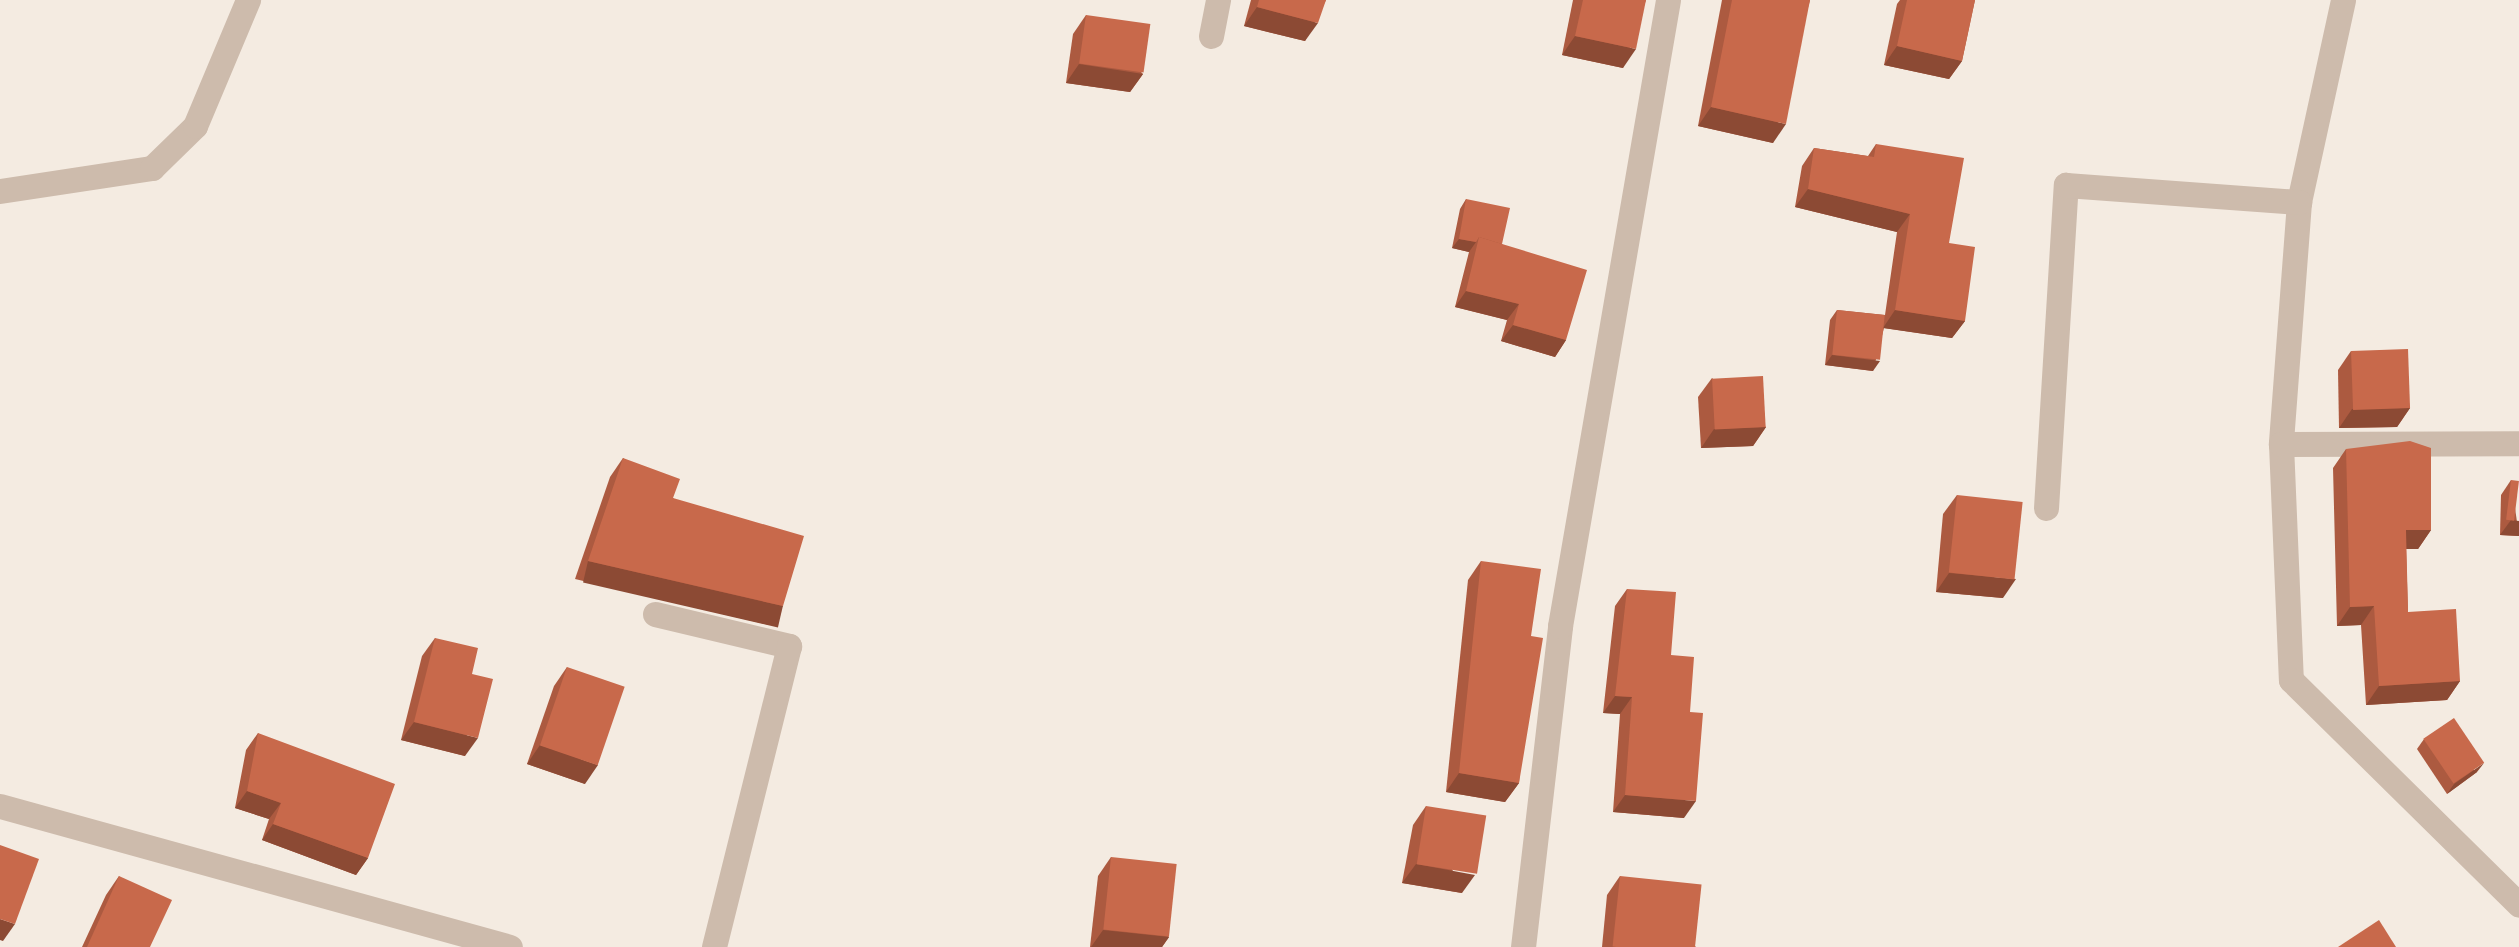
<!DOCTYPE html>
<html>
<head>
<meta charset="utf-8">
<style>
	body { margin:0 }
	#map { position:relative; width:2519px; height:947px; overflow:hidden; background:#f4ebe1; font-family:"PT Sans Narrow",sans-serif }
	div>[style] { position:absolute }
	.street>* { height:25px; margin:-12.5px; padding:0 12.5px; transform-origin:12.5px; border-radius:12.5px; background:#cdbbac }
	.wall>* { inset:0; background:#ac5a40 }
	.shaded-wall>* { inset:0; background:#8c4a34; transform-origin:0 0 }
	.building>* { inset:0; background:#c8694b; transform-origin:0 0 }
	span { translate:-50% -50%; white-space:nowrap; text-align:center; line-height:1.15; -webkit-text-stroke:8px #fbf5ee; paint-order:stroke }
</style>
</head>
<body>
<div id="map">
	<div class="street">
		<i style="left:2343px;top:0;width:207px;rotate:102.3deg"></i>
		<i style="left:2299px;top:202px;width:243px;rotate:94.3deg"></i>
		<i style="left:2281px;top:444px;width:236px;rotate:87.6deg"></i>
		<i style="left:2291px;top:680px;width:320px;rotate:44.6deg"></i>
		<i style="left:1211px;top:36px;width:37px;rotate:-79deg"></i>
		<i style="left:0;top:191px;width:154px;rotate:-8.6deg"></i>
		<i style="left:152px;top:168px;width:60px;rotate:-44.3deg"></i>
		<i style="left:195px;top:126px;width:137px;rotate:-67.2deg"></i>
		<i style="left:2281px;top:444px;width:238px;rotate:-0.2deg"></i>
		<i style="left:2046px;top:508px;width:324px;rotate:-86.5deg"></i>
		<i style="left:2066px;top:185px;width:234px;rotate:4.2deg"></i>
		<i style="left:655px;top:614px;width:138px;rotate:13.4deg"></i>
		<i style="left:789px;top:646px;width:310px;rotate:104deg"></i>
		<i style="left:0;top:806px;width:529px;rotate:15.45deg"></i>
		<i style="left:1523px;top:947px;width:323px;rotate:-83.4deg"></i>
		<i style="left:1560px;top:626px;width:635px;rotate:-80.21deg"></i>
	</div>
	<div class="wall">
		<i style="clip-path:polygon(1251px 0,1326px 0,1305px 41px,1244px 26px)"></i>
		<i style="clip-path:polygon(1573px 0,1646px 0,1623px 68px,1562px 55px)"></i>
		<i style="clip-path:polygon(1722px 0,1810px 0,1773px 143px,1698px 126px)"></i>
		<i style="clip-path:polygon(1900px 0,1975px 0,1962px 61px,1949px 79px,1884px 65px,1897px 4px)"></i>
		<i style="clip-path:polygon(1086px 15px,1143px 74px,1130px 92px,1066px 83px,1073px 34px)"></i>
		<i style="clip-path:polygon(1876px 144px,1949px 243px,1965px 321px,1952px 338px,1884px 328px,1873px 371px,1825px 365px,1830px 320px,1837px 310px,1885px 315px,1897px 232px,1795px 207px,1802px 166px,1814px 148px,1868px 156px)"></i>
		<i style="clip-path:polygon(1466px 199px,1502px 244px,1566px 340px,1555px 357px,1501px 341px,1507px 320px,1455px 307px,1469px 252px,1452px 248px,1460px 209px)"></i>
		<i style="clip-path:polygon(2351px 351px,2410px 408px,2397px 427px,2339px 428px,2338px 370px)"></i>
		<i style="clip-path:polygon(1712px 378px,1766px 427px,1753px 446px,1701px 448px,1698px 397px)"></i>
		<i style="clip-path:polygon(2346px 449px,2431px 530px,2418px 549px,2406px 549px,2408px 612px,2460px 681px,2447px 700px,2366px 705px,2361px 625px,2337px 626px,2333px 468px)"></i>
		<i style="clip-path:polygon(623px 458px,673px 498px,783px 606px,769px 625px,575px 579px,610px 477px)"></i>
		<i style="clip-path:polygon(2511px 480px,2519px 536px,2500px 535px,2501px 495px)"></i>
		<i style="clip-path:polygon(1957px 495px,2003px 598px,1936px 592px,1943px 514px)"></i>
		<i style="clip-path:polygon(1481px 561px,1531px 636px,1519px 783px,1505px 802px,1446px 792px,1468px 580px)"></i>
		<i style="clip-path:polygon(1627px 589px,1671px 655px,1690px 712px,1684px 818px,1613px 812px,1620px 714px,1603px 713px,1615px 606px)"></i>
		<i style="clip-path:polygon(435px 638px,472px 674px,465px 756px,401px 740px,422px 656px)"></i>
		<i style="clip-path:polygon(567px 667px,585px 784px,527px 764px,554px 686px)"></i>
		<i style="clip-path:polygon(258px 733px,368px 858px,356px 875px,262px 840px,269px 819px,235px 808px,246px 750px)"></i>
		<i style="clip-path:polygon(2424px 739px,2477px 772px,2447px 794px,2417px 749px)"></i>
		<i style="clip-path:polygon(1426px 806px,1462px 893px,1402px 883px,1413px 825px)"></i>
		<i style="clip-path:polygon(1111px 857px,1169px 937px,1162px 947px,1090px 947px,1098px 876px)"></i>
		<i style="clip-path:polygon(119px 876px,150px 947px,82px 947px,106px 895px)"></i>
		<i style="clip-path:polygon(1620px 876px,1696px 947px,1602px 947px,1607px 895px)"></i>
	</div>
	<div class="shaded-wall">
		<i style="clip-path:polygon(1257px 7px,1318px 23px,1305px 41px,1244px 26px)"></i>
		<i style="clip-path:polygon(1575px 36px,1636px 49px,1623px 68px,1562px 55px)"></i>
		<i style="clip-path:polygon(1897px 46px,1962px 61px,1949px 79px,1884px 65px)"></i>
		<i style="clip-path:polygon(1079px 64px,1143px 74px,1130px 92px,1066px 83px)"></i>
		<i style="clip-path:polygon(1711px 107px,1786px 124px,1773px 143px,1698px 126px)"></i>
		<i style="clip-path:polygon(1808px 189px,1910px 214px,1897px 232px,1795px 207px)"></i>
		<i style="clip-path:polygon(1459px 239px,1476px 242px,1469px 252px,1452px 248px)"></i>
		<i style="clip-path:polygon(1466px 291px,1519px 304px,1507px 320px,1455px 307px)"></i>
		<i style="clip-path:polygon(1895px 310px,1965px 321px,1952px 338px,1883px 328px)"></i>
		<i style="clip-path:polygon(1513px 325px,1566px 340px,1555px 357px,1501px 341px)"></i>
		<i style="clip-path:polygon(1832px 355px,1880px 361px,1873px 371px,1825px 365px)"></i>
		<i style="clip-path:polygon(2410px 408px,2397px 427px,2339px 428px,2352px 409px)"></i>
		<i style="clip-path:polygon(1766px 427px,1753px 446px,1701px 448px,1714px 429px)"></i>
		<i style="clip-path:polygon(2511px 520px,2519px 521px,2519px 536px,2500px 535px)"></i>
		<i style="clip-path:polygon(2406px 530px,2431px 530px,2418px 549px,2393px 549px)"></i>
		<i style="left:588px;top:561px;width:200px;height:22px;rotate:13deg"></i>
		<i style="clip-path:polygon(1949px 573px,2016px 579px,2003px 598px,1936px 592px)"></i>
		<i style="clip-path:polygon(2374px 606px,2361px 625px,2337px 626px,2350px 607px)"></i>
		<i style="clip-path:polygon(2460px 681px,2447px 700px,2366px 705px,2379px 686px)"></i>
		<i style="clip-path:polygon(1615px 696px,1632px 697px,1620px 714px,1603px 713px)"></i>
		<i style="clip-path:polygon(414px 722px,478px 738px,465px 756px,401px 740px)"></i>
		<i style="clip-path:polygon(540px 745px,598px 765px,585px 784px,527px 764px)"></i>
		<i style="clip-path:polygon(2484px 763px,2477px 772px,2447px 794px,2454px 784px)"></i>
		<i style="clip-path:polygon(1459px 773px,1519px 783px,1505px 802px,1446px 792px)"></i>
		<i style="clip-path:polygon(247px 791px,281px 803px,269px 819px,235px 808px)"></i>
		<i style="clip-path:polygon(1625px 795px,1696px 801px,1684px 818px,1613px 812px)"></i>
		<i style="clip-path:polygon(273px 824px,368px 858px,356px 875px,262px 840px)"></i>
		<i style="clip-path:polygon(1416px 864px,1475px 875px,1462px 893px,1402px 883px)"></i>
		<i style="clip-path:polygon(0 919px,15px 924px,3px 941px,0 940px)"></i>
		<i style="clip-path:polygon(1103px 930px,1169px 937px,1162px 947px,1091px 947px)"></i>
	</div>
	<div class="building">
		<i style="clip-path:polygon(1259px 0,1326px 0,1318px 23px,1257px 7px)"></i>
		<i style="clip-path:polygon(1583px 0,1646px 0,1636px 49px,1575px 36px)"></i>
		<i style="clip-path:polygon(1732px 0,1810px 0,1786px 124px,1711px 107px)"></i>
		<i style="clip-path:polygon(1907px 0,1975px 0,1962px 61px,1897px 46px)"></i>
		<i style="left:1086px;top:15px;width:65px;height:49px;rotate:8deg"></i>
		<i style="clip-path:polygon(1876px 144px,1964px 158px,1949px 243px,1975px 247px,1965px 321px,1895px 310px,1910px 214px,1808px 189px,1814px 148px,1874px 157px)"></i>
		<i style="clip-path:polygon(1466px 199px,1510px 208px,1502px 244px,1479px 237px,1476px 242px,1459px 239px)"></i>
		<i style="clip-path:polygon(1479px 237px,1587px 270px,1566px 340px,1513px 325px,1519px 304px,1466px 291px)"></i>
		<i style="left:1837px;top:310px;width:48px;height:45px;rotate:6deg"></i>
		<i style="left:2408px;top:349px;width:59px;height:57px;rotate:88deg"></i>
		<i style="left:1763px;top:376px;width:51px;height:51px;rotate:87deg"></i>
		<i style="clip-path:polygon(2410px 441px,2431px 448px,2431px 530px,2406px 530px,2408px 612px,2456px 609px,2460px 681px,2379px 686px,2374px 606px,2350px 607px,2346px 449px)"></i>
		<i style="clip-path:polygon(623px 458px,680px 479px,673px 498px,804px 536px,783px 606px,588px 561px)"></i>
		<i style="left:2511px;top:480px;width:8px;height:40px;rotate:7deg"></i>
		<i style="left:1957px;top:495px;width:66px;height:78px;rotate:6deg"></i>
		<i style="clip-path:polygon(1481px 561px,1541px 569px,1531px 636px,1543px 638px,1519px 783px,1459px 773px)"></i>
		<i style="clip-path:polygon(1627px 589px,1676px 592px,1671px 655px,1694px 657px,1690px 712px,1703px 713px,1696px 801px,1625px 795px,1632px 697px,1615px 696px)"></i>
		<i style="clip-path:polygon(435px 638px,478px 648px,472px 674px,493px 679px,478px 738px,414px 722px)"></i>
		<i style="left:567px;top:667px;width:61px;height:83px;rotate:19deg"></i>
		<i style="left:2454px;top:718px;width:54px;height:37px;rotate:56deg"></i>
		<i style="clip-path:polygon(258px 733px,395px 784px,368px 858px,273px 824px,281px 803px,247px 791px)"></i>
		<i style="left:1426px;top:806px;width:61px;height:59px;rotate:9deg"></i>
		<i style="clip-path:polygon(0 845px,39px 859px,15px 924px,0 919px)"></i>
		<i style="left:1111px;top:857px;width:66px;height:73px;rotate:6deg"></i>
		<i style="clip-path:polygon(119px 876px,172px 900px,150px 947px,87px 947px)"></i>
		<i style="left:1620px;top:876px;width:82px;height:71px;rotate:6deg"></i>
		<i style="clip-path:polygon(2379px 920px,2396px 947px,2338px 947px)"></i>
	</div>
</div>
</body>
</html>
